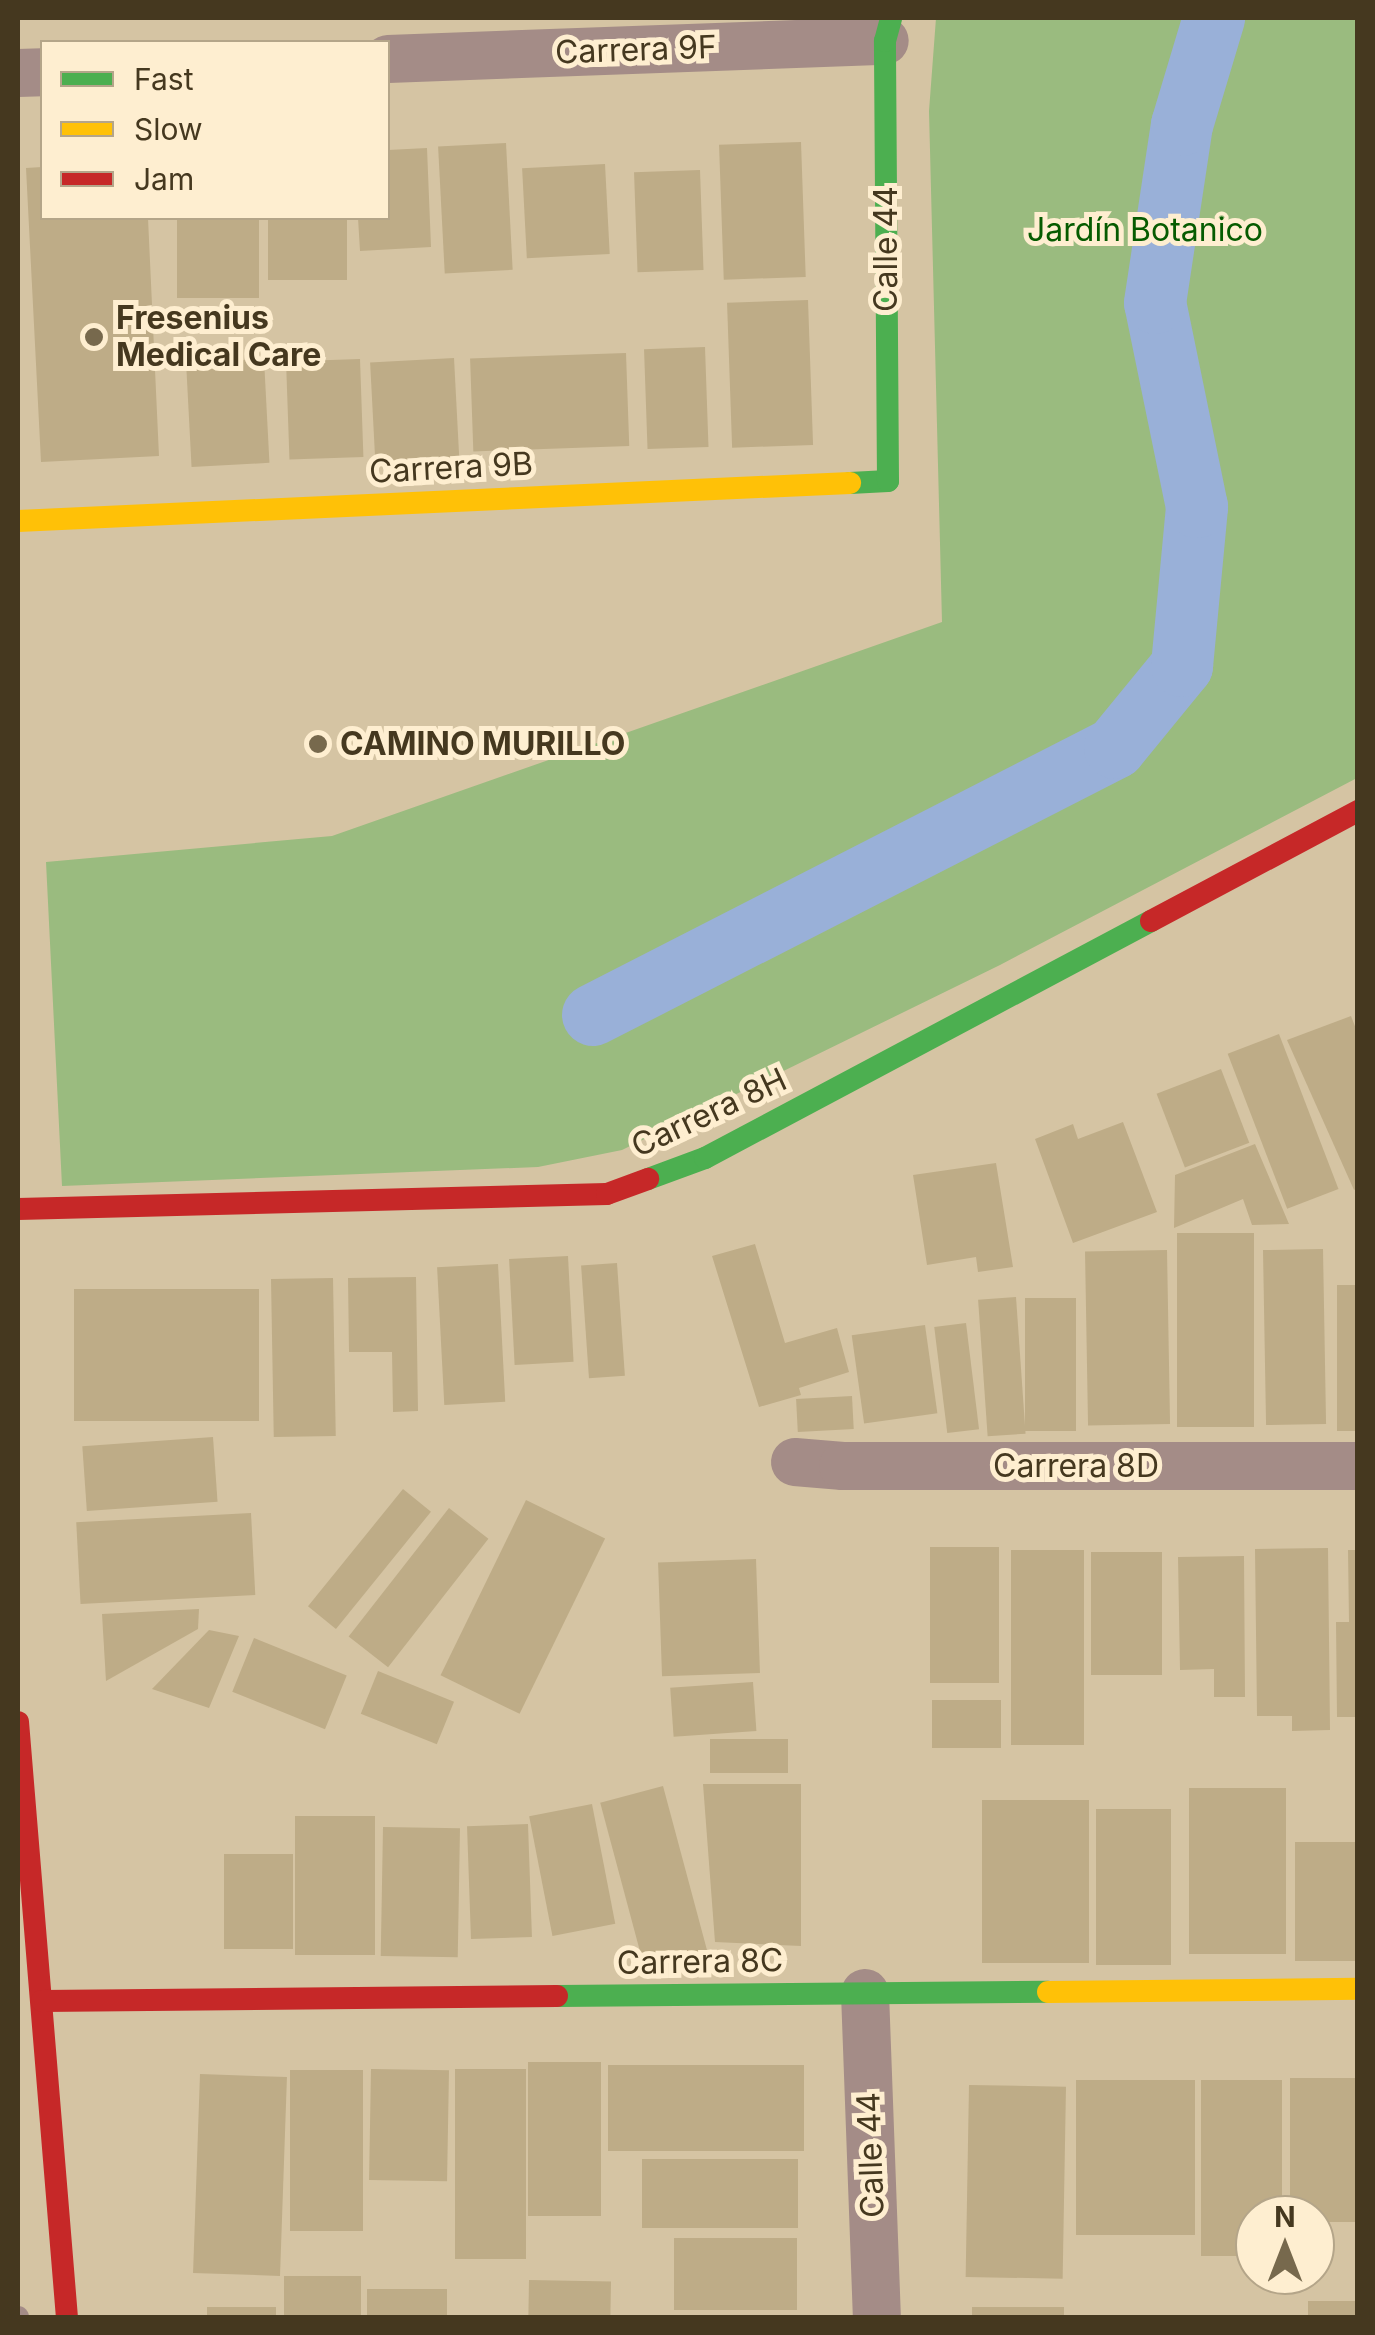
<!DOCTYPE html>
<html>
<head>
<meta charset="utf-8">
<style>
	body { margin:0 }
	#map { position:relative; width:1375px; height:2335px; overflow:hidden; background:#d5c4a3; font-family:Inter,sans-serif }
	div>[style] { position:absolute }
	.green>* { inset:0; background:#9abb7f }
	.canal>* { height:62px; margin:-31px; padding:0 31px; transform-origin:31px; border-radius:31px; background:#99b0d8 }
	.building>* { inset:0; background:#beac87; transform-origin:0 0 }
	.lane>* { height:22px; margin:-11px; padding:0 11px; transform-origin:11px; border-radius:11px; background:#a48c87 }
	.street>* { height:48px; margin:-24px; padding:0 24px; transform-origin:24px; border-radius:24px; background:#a48c87 }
	.fast>* { height:22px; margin:-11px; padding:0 11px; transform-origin:11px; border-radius:11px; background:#4caf50 }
	.slow>* { height:22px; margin:-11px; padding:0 11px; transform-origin:11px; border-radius:11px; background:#ffc107 }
	.jam>* { height:22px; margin:-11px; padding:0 11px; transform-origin:11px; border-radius:11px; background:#c62828 }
	.dots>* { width:28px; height:28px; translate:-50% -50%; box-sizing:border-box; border:5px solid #feeed0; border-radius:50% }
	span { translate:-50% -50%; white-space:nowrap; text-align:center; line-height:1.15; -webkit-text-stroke:10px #feeed0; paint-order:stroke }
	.street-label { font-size:32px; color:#45381f }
	.park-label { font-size:32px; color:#065b00 }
	.poi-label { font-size:32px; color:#45381f; font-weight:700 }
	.left { translate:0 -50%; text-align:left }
	.frame { position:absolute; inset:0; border:20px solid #45381f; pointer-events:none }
	.legend { position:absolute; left:40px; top:40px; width:350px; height:180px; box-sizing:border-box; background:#feeed0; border:2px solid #b4a589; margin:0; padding:12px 18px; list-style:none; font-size:30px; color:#45381f }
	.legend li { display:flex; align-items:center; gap:20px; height:50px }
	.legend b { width:50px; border:2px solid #b4a589 }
	.north { position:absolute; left:1235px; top:2195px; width:100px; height:100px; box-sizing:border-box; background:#feeed0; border:2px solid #b4a589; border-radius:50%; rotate:0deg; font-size:28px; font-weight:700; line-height:40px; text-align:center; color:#45381f }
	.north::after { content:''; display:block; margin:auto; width:35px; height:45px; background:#77694d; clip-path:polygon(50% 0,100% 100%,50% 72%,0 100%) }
</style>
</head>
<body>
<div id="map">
	<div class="green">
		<i style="clip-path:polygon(936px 18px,1357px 18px,1357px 778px,1000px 965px,622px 1150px,538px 1167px,62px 1186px,46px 862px,332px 836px,942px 622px,929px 111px)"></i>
	</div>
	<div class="canal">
		<i style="left:593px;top:1015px;width:586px;rotate:-27.09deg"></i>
		<i style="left:1115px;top:748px;width:106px;rotate:-50.7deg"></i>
		<i style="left:1182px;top:666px;width:160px;rotate:-84.6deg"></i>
		<i style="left:1197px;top:507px;width:208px;rotate:-101.6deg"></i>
		<i style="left:1155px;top:303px;width:180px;rotate:-81.4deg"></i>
		<i style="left:1182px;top:125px;width:112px;rotate:-73.3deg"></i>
	</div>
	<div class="building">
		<i style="left:801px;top:142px;width:135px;height:82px;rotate:88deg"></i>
		<i style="left:506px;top:143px;width:127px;height:68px;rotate:87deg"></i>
		<i style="clip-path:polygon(427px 148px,431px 247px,360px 251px,358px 218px,388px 218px,388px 150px)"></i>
		<i style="left:605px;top:164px;width:90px;height:83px;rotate:87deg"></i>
		<i style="clip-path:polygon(42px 167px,42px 218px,148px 218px,159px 456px,41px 462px,26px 168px)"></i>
		<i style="left:700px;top:170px;width:100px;height:66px;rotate:88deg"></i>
		<i style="left:177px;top:218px;width:82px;height:80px"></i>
		<i style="left:268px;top:218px;width:79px;height:62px"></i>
		<i style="left:808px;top:300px;width:145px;height:81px;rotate:88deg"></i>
		<i style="left:705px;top:347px;width:100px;height:61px;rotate:88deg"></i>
		<i style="left:626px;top:353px;width:93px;height:156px;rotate:88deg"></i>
		<i style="left:454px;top:358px;width:99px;height:84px;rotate:87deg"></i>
		<i style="left:264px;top:359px;width:104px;height:78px;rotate:87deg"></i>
		<i style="left:360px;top:359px;width:98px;height:74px;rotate:88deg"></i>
		<i style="clip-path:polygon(1351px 1016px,1358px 1034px,1358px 1188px,1354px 1190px,1287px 1040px)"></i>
		<i style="left:1279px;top:1034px;width:166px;height:55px;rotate:69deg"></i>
		<i style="left:1221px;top:1069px;width:79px;height:69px;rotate:69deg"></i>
		<i style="clip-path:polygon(1123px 1122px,1157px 1212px,1073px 1243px,1035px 1139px,1073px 1124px,1078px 1139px)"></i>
		<i style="clip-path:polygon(1255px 1144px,1289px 1224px,1252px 1225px,1243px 1199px,1174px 1228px,1175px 1175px)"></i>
		<i style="clip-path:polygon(996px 1163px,1013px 1267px,978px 1272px,976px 1257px,927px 1265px,913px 1175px)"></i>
		<i style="left:1177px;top:1233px;width:77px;height:194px"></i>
		<i style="clip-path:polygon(755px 1244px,785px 1343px,837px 1328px,849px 1372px,799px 1388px,801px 1395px,759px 1407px,712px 1256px)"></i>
		<i style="left:1323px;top:1249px;width:175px;height:60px;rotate:89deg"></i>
		<i style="left:1167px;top:1250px;width:174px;height:82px;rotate:89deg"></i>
		<i style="left:568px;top:1256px;width:106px;height:59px;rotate:87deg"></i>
		<i style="left:617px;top:1263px;width:113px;height:36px;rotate:86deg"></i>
		<i style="left:498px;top:1264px;width:138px;height:61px;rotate:87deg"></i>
		<i style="clip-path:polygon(416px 1277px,418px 1411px,393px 1412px,392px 1352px,349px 1352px,348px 1278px)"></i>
		<i style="left:333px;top:1278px;width:158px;height:62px;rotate:89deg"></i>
		<i style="left:1358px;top:1285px;width:146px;height:21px;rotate:90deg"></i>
		<i style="left:259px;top:1289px;width:132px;height:185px;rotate:90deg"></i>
		<i style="left:1016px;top:1297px;width:137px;height:38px;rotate:86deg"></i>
		<i style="left:1025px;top:1298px;width:51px;height:133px"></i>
		<i style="left:966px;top:1323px;width:107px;height:32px;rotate:83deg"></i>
		<i style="left:925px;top:1325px;width:89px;height:74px;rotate:82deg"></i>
		<i style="left:852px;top:1396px;width:33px;height:56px;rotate:87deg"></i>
		<i style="left:213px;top:1437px;width:65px;height:131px;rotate:86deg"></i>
		<i style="left:403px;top:1489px;width:36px;height:151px;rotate:39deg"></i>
		<i style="left:526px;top:1500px;width:88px;height:195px;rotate:26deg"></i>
		<i style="left:449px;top:1508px;width:50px;height:163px;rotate:38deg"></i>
		<i style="left:251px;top:1513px;width:82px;height:175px;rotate:87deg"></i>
		<i style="left:999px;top:1547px;width:136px;height:69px;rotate:90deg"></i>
		<i style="clip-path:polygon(1328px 1548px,1330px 1730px,1292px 1731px,1292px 1716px,1257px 1716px,1255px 1549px)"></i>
		<i style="left:1011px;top:1550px;width:73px;height:195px"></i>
		<i style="clip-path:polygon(1348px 1550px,1358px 1550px,1358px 1717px,1337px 1717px,1336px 1622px,1349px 1622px)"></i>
		<i style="left:1091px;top:1552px;width:71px;height:123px"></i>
		<i style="clip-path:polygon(1244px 1556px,1245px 1697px,1214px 1697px,1214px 1669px,1180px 1670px,1178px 1557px)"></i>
		<i style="left:756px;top:1559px;width:114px;height:98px;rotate:88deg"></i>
		<i style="clip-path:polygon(199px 1609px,198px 1629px,106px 1681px,102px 1614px)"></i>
		<i style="clip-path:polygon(209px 1630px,239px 1636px,209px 1708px,152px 1689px)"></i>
		<i style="left:254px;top:1638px;width:100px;height:58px;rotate:22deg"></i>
		<i style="left:378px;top:1671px;width:82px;height:46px;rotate:22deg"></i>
		<i style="left:753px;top:1682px;width:49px;height:83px;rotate:86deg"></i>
		<i style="left:1001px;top:1700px;width:48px;height:69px;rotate:90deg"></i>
		<i style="left:788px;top:1739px;width:34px;height:78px;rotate:90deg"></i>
		<i style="clip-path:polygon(703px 1784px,801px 1784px,801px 1946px,715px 1942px)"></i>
		<i style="left:663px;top:1786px;width:174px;height:65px;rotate:75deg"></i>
		<i style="left:1189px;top:1788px;width:97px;height:166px"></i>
		<i style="left:982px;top:1800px;width:107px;height:163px"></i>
		<i style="left:592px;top:1804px;width:122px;height:64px;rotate:79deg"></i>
		<i style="left:1096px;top:1809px;width:75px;height:156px"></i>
		<i style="left:375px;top:1816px;width:139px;height:80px;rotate:90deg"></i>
		<i style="left:528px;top:1824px;width:113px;height:61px;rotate:88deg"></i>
		<i style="left:383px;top:1827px;width:77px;height:129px;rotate:1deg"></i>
		<i style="left:1295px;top:1842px;width:63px;height:119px"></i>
		<i style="left:224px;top:1854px;width:69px;height:95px"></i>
		<i style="left:601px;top:2062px;width:154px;height:73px;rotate:90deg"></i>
		<i style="left:608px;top:2065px;width:196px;height:86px"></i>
		<i style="left:371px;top:2069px;width:78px;height:111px;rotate:1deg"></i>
		<i style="left:455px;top:2069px;width:71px;height:190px"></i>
		<i style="left:363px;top:2070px;width:161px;height:73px;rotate:90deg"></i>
		<i style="left:200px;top:2074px;width:87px;height:199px;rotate:2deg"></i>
		<i style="clip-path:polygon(1290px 2078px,1358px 2078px,1358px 2222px,1315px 2222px,1315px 2215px,1290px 2215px)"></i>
		<i style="left:1076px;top:2080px;width:119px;height:155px"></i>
		<i style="clip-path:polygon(1201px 2080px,1282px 2080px,1282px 2215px,1255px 2215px,1255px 2256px,1201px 2256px)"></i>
		<i style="left:969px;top:2085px;width:97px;height:192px;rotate:1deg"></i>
		<i style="left:642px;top:2159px;width:156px;height:69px"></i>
		<i style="left:674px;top:2238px;width:123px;height:72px"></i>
		<i style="left:361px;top:2276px;width:39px;height:77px;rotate:90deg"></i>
		<i style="left:529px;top:2280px;width:82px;height:38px;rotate:1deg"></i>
		<i style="left:367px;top:2289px;width:80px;height:29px"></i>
		<i style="left:1308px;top:2301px;width:50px;height:17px"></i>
		<i style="left:207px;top:2307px;width:69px;height:11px"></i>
		<i style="left:972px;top:2307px;width:92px;height:11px"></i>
	</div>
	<div class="lane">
		<i style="left:18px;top:2317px;width:1px;rotate:90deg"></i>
	</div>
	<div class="street">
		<i style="left:388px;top:59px;width:497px;rotate:-2.1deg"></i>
		<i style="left:18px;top:73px;width:24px;rotate:-2deg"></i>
		<i style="left:795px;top:1462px;width:48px;rotate:4.8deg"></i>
		<i style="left:843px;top:1466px;width:515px"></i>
		<i style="left:865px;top:1993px;width:325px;rotate:87.9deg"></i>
	</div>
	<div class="fast">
		<i style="left:850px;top:483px;width:38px;rotate:-3deg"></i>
		<i style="left:888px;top:481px;width:440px;rotate:-90.4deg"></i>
		<i style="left:885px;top:41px;width:24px;rotate:-75deg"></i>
		<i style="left:648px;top:1179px;width:61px;rotate:-20.2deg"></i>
		<i style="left:705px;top:1158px;width:505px;rotate:-27.99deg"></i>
		<i style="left:557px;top:1996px;width:491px;rotate:-0.5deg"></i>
	</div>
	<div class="slow">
		<i style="left:18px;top:521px;width:833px;rotate:-2.62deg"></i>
		<i style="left:1048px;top:1992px;width:310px;rotate:-0.6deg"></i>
	</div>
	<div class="jam">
		<i style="left:1151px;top:921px;width:234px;rotate:-28deg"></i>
		<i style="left:18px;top:1209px;width:589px;rotate:-1.46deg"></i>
		<i style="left:607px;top:1194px;width:44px;rotate:-20.1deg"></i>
		<i style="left:18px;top:1722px;width:598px;rotate:85.3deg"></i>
		<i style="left:42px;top:2001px;width:515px;rotate:-0.56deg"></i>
	</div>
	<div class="dots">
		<i style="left:94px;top:337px;background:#77694d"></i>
		<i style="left:318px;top:744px;background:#77694d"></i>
	</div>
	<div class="street-label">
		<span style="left:636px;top:50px;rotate:-2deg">Carrera 9F</span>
		<span style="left:886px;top:249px;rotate:-90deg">Calle 44</span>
		<span style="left:451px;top:468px;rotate:-3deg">Carrera 9B</span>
		<span style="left:709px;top:1113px;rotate:-25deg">Carrera 8H</span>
		<span style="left:1076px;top:1466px">Carrera 8D</span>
		<span style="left:700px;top:1962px;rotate:-1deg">Carrera 8C</span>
		<span style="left:871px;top:2155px;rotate:-92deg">Calle 44</span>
	</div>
	<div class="park-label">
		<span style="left:1145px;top:230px">Jardín Botanico</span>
	</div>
	<div class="poi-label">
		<span class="left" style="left:116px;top:337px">Fresenius<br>Medical Care</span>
		<span class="left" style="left:340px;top:744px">CAMINO MURILLO</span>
	</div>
	<div class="frame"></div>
	<ul class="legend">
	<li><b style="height:12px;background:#4caf50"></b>Fast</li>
	<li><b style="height:12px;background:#ffc107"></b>Slow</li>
	<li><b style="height:12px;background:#c62828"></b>Jam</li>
	</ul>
	<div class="north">N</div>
</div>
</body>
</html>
